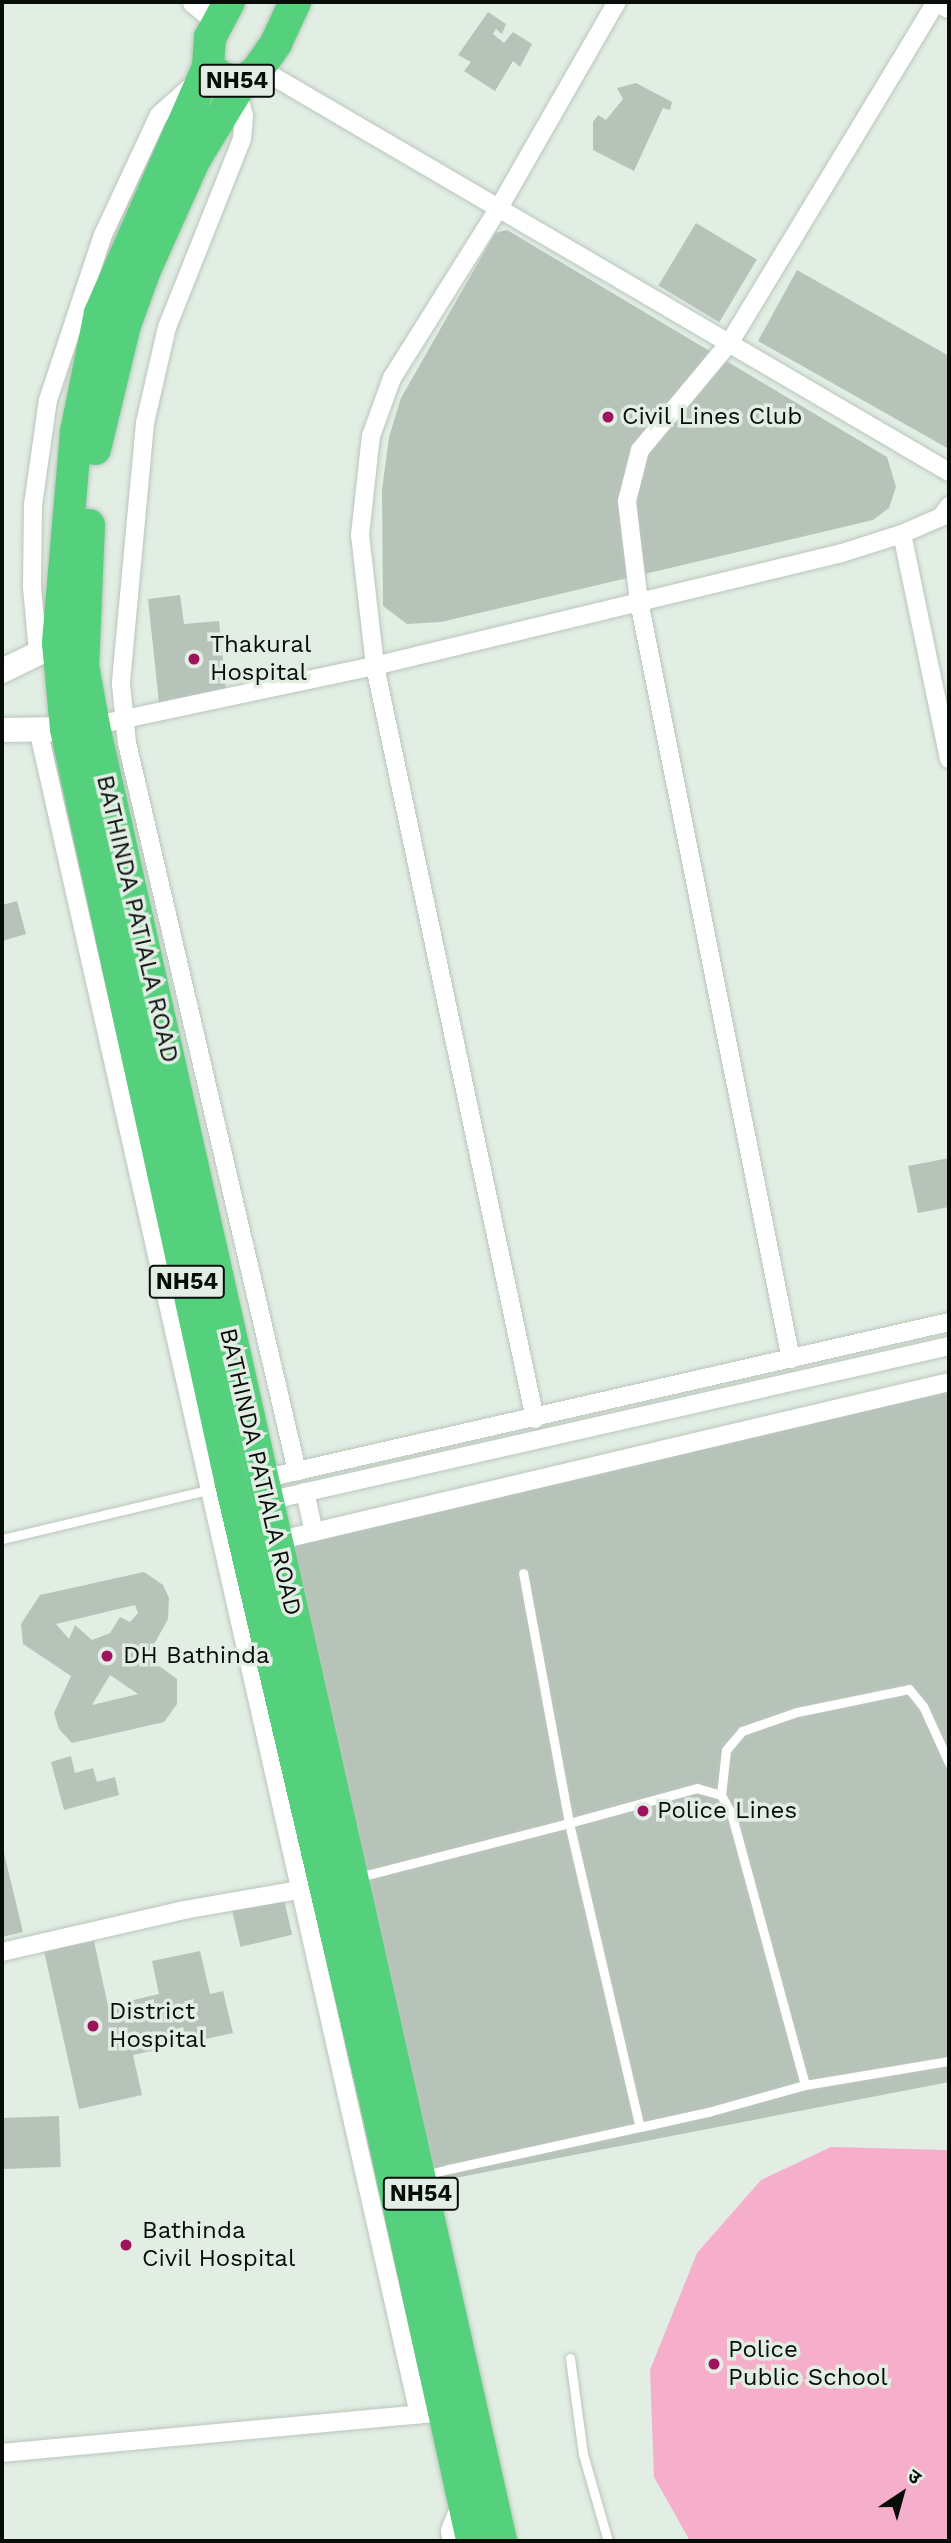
<!DOCTYPE html>
<html>
<head>
<meta charset="utf-8">
<style>
	body { margin:0 }
	#map { position:relative; width:951px; height:2543px; overflow:hidden; background:#e2eee4; font-family:"Work Sans","Noto Sans Devanagari",sans-serif }
	div>[style] { position:absolute }
	.green>* { inset:0; background:#f6afca }
	.building>* { inset:0; background:#b7c3b9; transform-origin:0 0 }
	.roads { filter:drop-shadow(0 0 2px #bac6bc) drop-shadow(0 0 2px #bac6bc) }
	.lane>* { height:9px; margin:-4.5px; padding:0 4.5px; transform-origin:4.5px; border-radius:4.5px; background:#fff }
	.street>* { height:18px; margin:-9px; padding:0 9px; transform-origin:9px; border-radius:9px; background:#fff }
	.secondary>* { height:24px; margin:-12px; padding:0 12px; transform-origin:12px; border-radius:12px; background:#fff }
	.highway>* { height:32px; margin:-16px; padding:0 16px; transform-origin:16px; border-radius:16px; background:#55d17d }
	.dots>* { width:19px; height:19px; translate:-50% -50%; box-sizing:border-box; border:4px solid #e2eee4; border-radius:50% }
	span { translate:-50% -50%; white-space:nowrap; text-align:center; line-height:1.15; -webkit-text-stroke:7px #e2eee4; paint-order:stroke }
	.shield-label span { padding:2px 5px; background:#e2eee4; border:2px solid; border-radius:5px; -webkit-text-stroke-width:0 }
	.shield-label { font-size:23px; color:#090d0a; font-weight:700 }
	.poi-label { font-size:24px; color:#090d0a }
	.left { translate:0 -50%; text-align:left }
	.street-label { font-size:24px; color:#090d0a }
	.frame { position:absolute; inset:0; border:4px solid #090d0a; pointer-events:none }
	.north { position:absolute; left:867px; top:2459px; width:70px; height:70px; -webkit-text-stroke:5px #e2eee4; paint-order:stroke; rotate:36deg; font-size:19px; font-weight:700; line-height:28px; text-align:center; color:#090d0a }
	.north::after { content:''; display:block; margin:auto; width:24px; height:32px; background:#090d0a; clip-path:polygon(50% 0,100% 100%,50% 72%,0 100%) }
</style>
</head>
<body>
<div id="map">
	<div class="green">
		<i style="clip-path:polygon(831px 2147px,949px 2150px,949px 2541px,690px 2541px,654px 2477px,650px 2370px,697px 2253px,761px 2180px)"></i>
	</div>
	<div class="building">
		<i style="clip-path:polygon(488px 12px,506px 24px,502px 34px,496px 29px,493px 34px,504px 43px,513px 32px,532px 44px,520px 67px,513px 61px,495px 91px,464px 71px,471px 62px,458px 55px)"></i>
		<i style="clip-path:polygon(636px 83px,672px 102px,670px 110px,663px 108px,634px 171px,593px 150px,593px 122px,598px 115px,606px 120px,623px 99px,617px 88px)"></i>
		<i style="left:696px;top:223px;width:71px;height:73px;rotate:31deg"></i>
		<i style="clip-path:polygon(507px 230px,887px 457px,896px 487px,889px 508px,873px 520px,441px 622px,407px 624px,383px 606px,382px 490px,389px 437px,401px 398px,495px 233px)"></i>
		<i style="clip-path:polygon(797px 270px,949px 356px,949px 449px,758px 341px)"></i>
		<i style="clip-path:polygon(180px 595px,184px 624px,219px 621px,226px 689px,159px 703px,148px 599px)"></i>
		<i style="clip-path:polygon(17px 901px,26px 934px,2px 941px,2px 905px)"></i>
		<i style="clip-path:polygon(949px 1158px,949px 1207px,918px 1213px,908px 1166px)"></i>
		<i style="clip-path:polygon(949px 1384px,949px 2082px,419px 2185px,276px 1541px)"></i>
		<i style="clip-path:polygon(evenodd,144px 1572px,163px 1585px,169px 1598px,168px 1619px,147px 1657px,177px 1679px,177px 1704px,164px 1722px,72px 1743px,59px 1729px,54px 1713px,71px 1676px,23px 1644px,21px 1624px,40px 1595px,144px 1572px,135px 1605px,138px 1613px,130px 1622px,120px 1617px,110px 1633px,92px 1640px,75px 1625px,69px 1639px,56px 1624px,135px 1605px,144px 1572px,110px 1675px,138px 1694px,92px 1705px,110px 1675px)"></i>
		<i style="clip-path:polygon(71px 1756px,75px 1773px,93px 1768px,97px 1782px,115px 1777px,119px 1795px,64px 1810px,51px 1762px)"></i>
		<i style="clip-path:polygon(2px 1845px,23px 1932px,2px 1937px)"></i>
		<i style="left:282px;top:1891px;width:45px;height:53px;rotate:77deg"></i>
		<i style="clip-path:polygon(94px 1941px,108px 2006px,159px 1994px,152px 1961px,200px 1951px,210px 1994px,223px 1991px,233px 2033px,133px 2055px,142px 2095px,79px 2109px,44px 1951px)"></i>
		<i style="left:59px;top:2116px;width:51px;height:57px;rotate:88deg"></i>
	</div>
	<div class="roads">
		<div class="lane">
			<i style="left:2px;top:1539px;width:216px;rotate:-13.4deg"></i>
			<i style="left:721px;top:1795px;width:45px;rotate:-83.7deg"></i>
			<i style="left:726px;top:1750px;width:25px;rotate:-50deg"></i>
			<i style="left:742px;top:1731px;width:58px;rotate:-19.1deg"></i>
			<i style="left:797px;top:1712px;width:114px;rotate:-11.6deg"></i>
			<i style="left:909px;top:1689px;width:22px;rotate:51deg"></i>
			<i style="left:923px;top:1706px;width:63px;rotate:65.5deg"></i>
			<i style="left:359px;top:1877px;width:217px;rotate:-14.4deg"></i>
			<i style="left:569px;top:1823px;width:254px;rotate:-100.4deg"></i>
			<i style="left:805px;top:2085px;width:146px;rotate:-9.5deg"></i>
			<i style="left:425px;top:2175px;width:25px;rotate:-14deg"></i>
			<i style="left:449px;top:2169px;width:196px;rotate:-12.4deg"></i>
			<i style="left:640px;top:2127px;width:70px;rotate:-12.4deg"></i>
			<i style="left:708px;top:2112px;width:101px;rotate:-15.6deg"></i>
			<i style="left:805px;top:2085px;width:282px;rotate:-105.2deg"></i>
			<i style="left:731px;top:1813px;width:21px;rotate:-119deg"></i>
			<i style="left:721px;top:1795px;width:25px;rotate:-164deg"></i>
			<i style="left:697px;top:1788px;width:133px;rotate:164.7deg"></i>
			<i style="left:569px;top:1823px;width:312px;rotate:76.9deg"></i>
			<i style="left:570px;top:2358px;width:97px;rotate:82.3deg"></i>
			<i style="left:583px;top:2454px;width:91px;rotate:74deg"></i>
		</div>
		<div class="street">
			<i style="left:259px;top:68px;width:800px;rotate:30.35deg"></i>
			<i style="left:237px;top:91px;width:26px;rotate:74deg"></i>
			<i style="left:244px;top:116px;width:23px;rotate:95deg"></i>
			<i style="left:242px;top:139px;width:202px;rotate:111.7deg"></i>
			<i style="left:167px;top:327px;width:98px;rotate:102.9deg"></i>
			<i style="left:145px;top:423px;width:262px;rotate:95.3deg"></i>
			<i style="left:121px;top:684px;width:59px;rotate:84.2deg"></i>
			<i style="left:127px;top:743px;width:748px;rotate:76.86deg"></i>
			<i style="left:902px;top:534px;width:230px;rotate:78.2deg"></i>
			<i style="left:38px;top:652px;width:65px;rotate:-95.3deg"></i>
			<i style="left:32px;top:587px;width:82px;rotate:-89.3deg"></i>
			<i style="left:33px;top:505px;width:106px;rotate:-81.9deg"></i>
			<i style="left:48px;top:400px;width:174px;rotate:-71.6deg"></i>
			<i style="left:103px;top:235px;width:132px;rotate:-65deg"></i>
			<i style="left:159px;top:115px;width:50px;rotate:-41.7deg"></i>
			<i style="left:87px;top:727px;width:294px;rotate:-12deg"></i>
			<i style="left:375px;top:666px;width:480px;rotate:-13.6deg"></i>
			<i style="left:842px;top:553px;width:63px;rotate:-17.6deg"></i>
			<i style="left:902px;top:534px;width:43px;rotate:-23.6deg"></i>
			<i style="left:941px;top:517px;width:14px;rotate:-54deg"></i>
			<i style="left:38px;top:729px;width:1728px;rotate:77.26deg"></i>
			<i style="left:791px;top:1359px;width:772px;rotate:-101.35deg"></i>
			<i style="left:639px;top:602px;width:102px;rotate:-96.8deg"></i>
			<i style="left:627px;top:501px;width:53px;rotate:-75.7deg"></i>
			<i style="left:640px;top:450px;width:141px;rotate:-50.2deg"></i>
			<i style="left:730px;top:342px;width:398px;rotate:-58.8deg"></i>
			<i style="left:535px;top:1419px;width:770px;rotate:-102deg"></i>
			<i style="left:375px;top:666px;width:132px;rotate:-96.5deg"></i>
			<i style="left:360px;top:535px;width:100px;rotate:-83.7deg"></i>
			<i style="left:371px;top:436px;width:62px;rotate:-70.1deg"></i>
			<i style="left:392px;top:378px;width:203px;rotate:-57.9deg"></i>
			<i style="left:500px;top:206px;width:235px;rotate:-60.2deg"></i>
			<i style="left:262px;top:1479px;width:705px;rotate:-12.87deg"></i>
			<i style="left:305px;top:1492px;width:41px;rotate:77.3deg"></i>
			<i style="left:267px;top:1501px;width:699px;rotate:-12.8deg"></i>
			<i style="left:276px;top:1541px;width:692px;rotate:-13.29deg"></i>
			<i style="left:2px;top:1952px;width:187px;rotate:-13deg"></i>
			<i style="left:184px;top:1910px;width:128px;rotate:-9.9deg"></i>
			<i style="left:2px;top:2453px;width:430px;rotate:-5.3deg"></i>
		</div>
		<div class="secondary">
			<i style="left:195px;top:2px;width:28px;rotate:39deg"></i>
			<i style="left:942px;top:2px;width:8px;rotate:30deg"></i>
			<i style="left:2px;top:671px;width:80px;rotate:-25.9deg"></i>
			<i style="left:2px;top:730px;width:64px;rotate:-0.9deg"></i>
			<i style="left:455px;top:2541px;width:10px;rotate:-101deg"></i>
			<i style="left:453px;top:2531px;width:27px;rotate:-68deg"></i>
		</div>
		<div class="highway">
			<i style="left:229px;top:2px;width:40px;rotate:118deg"></i>
			<i style="left:210px;top:37px;width:30px;rotate:94deg"></i>
			<i style="left:208px;top:67px;width:18px;rotate:38deg"></i>
			<i style="left:222px;top:78px;width:20px;rotate:11deg"></i>
			<i style="left:242px;top:82px;width:17px;rotate:-36deg"></i>
			<i style="left:256px;top:72px;width:35px;rotate:-55deg"></i>
			<i style="left:276px;top:43px;width:45px;rotate:-65.1deg"></i>
			<i style="left:208px;top:67px;width:269px;rotate:113.7deg"></i>
			<i style="left:100px;top:313px;width:121px;rotate:101.4deg"></i>
			<i style="left:76px;top:432px;width:212px;rotate:94.9deg"></i>
			<i style="left:58px;top:643px;width:86px;rotate:84.7deg"></i>
			<i style="left:66px;top:729px;width:773px;rotate:77.67deg"></i>
			<i style="left:231px;top:1484px;width:645px;rotate:76.83deg"></i>
			<i style="left:378px;top:2112px;width:439px;rotate:77.6deg"></i>
			<i style="left:95px;top:449px;width:128px;rotate:-76.4deg"></i>
			<i style="left:125px;top:325px;width:59px;rotate:-70deg"></i>
			<i style="left:145px;top:270px;width:122px;rotate:-65.8deg"></i>
			<i style="left:195px;top:159px;width:90px;rotate:-58.6deg"></i>
			<i style="left:89px;top:525px;width:141px;rotate:92.4deg"></i>
			<i style="left:83px;top:666px;width:61px;rotate:79.6deg"></i>
			<i style="left:94px;top:726px;width:1860px;rotate:77.36deg"></i>
		</div>
	</div>
	<div class="dots">
		<i style="left:608px;top:417px;background:#9e125e"></i>
		<i style="left:194px;top:659px;background:#9e125e"></i>
		<i style="left:107px;top:1656px;background:#9e125e"></i>
		<i style="left:643px;top:1811px;background:#9e125e"></i>
		<i style="left:93px;top:2026px;background:#9e125e"></i>
		<i style="left:126px;top:2245px;background:#9e125e"></i>
		<i style="left:714px;top:2364px;background:#9e125e"></i>
	</div>
	<div class="shield-label">
		<span style="left:237px;top:81px">NH54</span>
		<span style="left:187px;top:1282px">NH54</span>
		<span style="left:421px;top:2194px">NH54</span>
	</div>
	<div class="poi-label">
		<span class="left" style="left:622px;top:417px">Civil Lines Club</span>
		<span class="left" style="left:210px;top:659px">Thakural<br>Hospital</span>
		<span class="left" style="left:123px;top:1656px">DH Bathinda</span>
		<span class="left" style="left:657px;top:1811px">Police Lines</span>
		<span class="left" style="left:109px;top:2026px">District<br>Hospital</span>
		<span class="left" style="left:142px;top:2245px">Bathinda<br>Civil Hospital</span>
		<span class="left" style="left:728px;top:2364px">Police<br>Public School</span>
	</div>
	<div class="street-label">
		<span style="left:137px;top:919px;rotate:77deg">BATHINDA PATIALA ROAD</span>
		<span style="left:260px;top:1472px;rotate:77deg">BATHINDA PATIALA ROAD</span>
	</div>
	<div class="frame"></div>
	<div class="north">उ</div>
</div>
</body>
</html>
